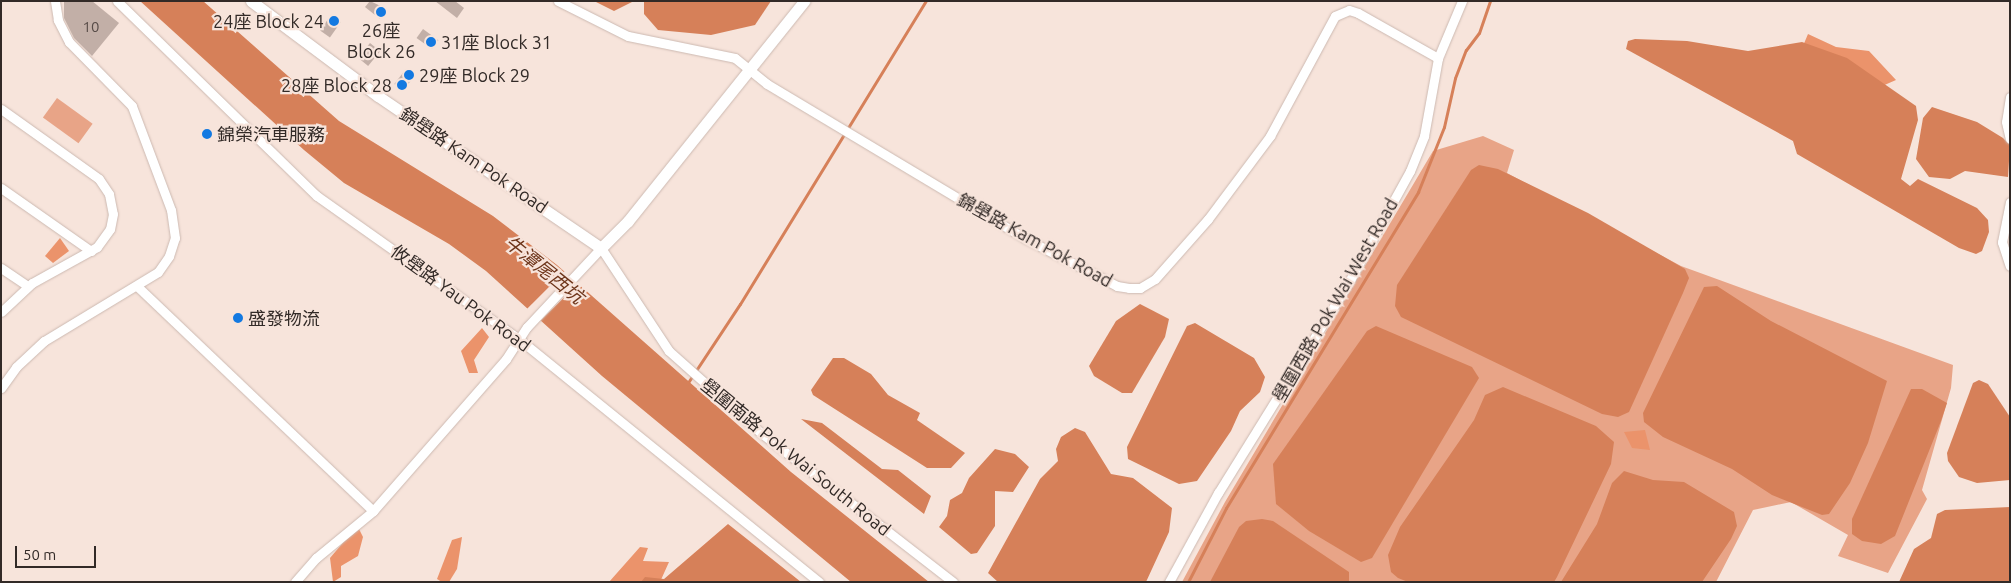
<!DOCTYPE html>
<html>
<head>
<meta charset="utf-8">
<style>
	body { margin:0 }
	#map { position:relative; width:2011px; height:583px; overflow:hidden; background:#f7e4db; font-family:Ubuntu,"Noto Sans TC",sans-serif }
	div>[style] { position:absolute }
	.green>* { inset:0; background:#e8a487; transform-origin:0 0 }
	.forest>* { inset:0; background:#eb936b }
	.water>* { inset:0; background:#d68059 }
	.pier>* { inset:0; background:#f7e4db; transform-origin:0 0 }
	.stream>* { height:3px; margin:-1.5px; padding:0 1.5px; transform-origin:1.5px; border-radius:1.5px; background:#d68059 }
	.building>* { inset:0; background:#c2afa7; transform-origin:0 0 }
	.roads { filter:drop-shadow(0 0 1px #ccb9b1) drop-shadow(0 0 1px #ccb9b1) }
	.minor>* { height:9px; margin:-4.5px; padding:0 4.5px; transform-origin:4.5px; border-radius:4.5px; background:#fff }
	.tertiary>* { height:11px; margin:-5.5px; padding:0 5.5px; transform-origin:5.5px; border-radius:5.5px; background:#fff }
	.dots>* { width:14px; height:14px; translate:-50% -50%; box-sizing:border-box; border:2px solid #f7e4db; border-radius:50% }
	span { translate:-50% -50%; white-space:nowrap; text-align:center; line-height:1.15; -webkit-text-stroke:4.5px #f7e4db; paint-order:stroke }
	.number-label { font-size:15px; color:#564b47 }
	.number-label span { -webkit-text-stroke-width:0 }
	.poi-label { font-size:18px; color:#322a27 }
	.right { translate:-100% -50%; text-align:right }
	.left { translate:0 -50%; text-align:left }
	.street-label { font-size:18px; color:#322a27 }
	.water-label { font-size:19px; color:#6e351a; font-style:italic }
	.frame { position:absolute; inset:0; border:2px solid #322a27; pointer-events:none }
	.scale { position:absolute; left:15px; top:546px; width:81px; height:22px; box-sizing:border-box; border:2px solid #322a27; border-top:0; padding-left:6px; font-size:15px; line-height:18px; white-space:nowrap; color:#322a27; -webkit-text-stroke:4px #f7e4db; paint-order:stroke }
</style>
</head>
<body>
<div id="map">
	<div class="green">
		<i style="left:57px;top:98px;width:44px;height:24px;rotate:36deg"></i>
		<i style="clip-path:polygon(1483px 136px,1514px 150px,1507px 173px,1681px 266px,1953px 365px,1951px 388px,1922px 490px,1927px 499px,1888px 573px,1838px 556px,1848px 535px,1791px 502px,1753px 510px,1716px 582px,1182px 582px,1225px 502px,1433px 151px)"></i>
	</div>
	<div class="forest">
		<i style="clip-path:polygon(1808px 34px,1836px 47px,1869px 51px,1896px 80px,1873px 90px,1800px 53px)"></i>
		<i style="clip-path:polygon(60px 238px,69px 251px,53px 263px,45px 256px)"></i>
		<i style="clip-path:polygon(482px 328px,489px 337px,474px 360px,478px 373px,469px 373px,461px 351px)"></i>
		<i style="clip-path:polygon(1645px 430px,1650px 450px,1632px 448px,1624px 432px)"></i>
		<i style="clip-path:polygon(359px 529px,363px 537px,358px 556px,341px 566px,341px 577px,333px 582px,330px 558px,352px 532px)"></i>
		<i style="clip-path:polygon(462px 537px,457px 569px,449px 582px,442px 582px,437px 579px,452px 540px)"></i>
		<i style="clip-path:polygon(640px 547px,648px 548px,643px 561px,669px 562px,660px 582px,609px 582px)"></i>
	</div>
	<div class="water">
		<i style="clip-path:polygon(140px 1px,203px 1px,339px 121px,493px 216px,557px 265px,791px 472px,929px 582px,851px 582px,602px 376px,486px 271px,449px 244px,344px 183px,304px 150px)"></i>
		<i style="clip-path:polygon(594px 1px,634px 1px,614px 11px)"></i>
		<i style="clip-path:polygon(644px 1px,771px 1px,755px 25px,711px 35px,658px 30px,644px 14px)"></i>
		<i style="clip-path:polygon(1635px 39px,1687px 41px,1748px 51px,1802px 42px,1847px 58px,1916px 106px,1918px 120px,1901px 179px,1910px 186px,1918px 179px,1977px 208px,1988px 220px,1989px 232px,1982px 251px,1976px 254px,1959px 248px,1797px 154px,1793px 141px,1626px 49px,1628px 41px)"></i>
		<i style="clip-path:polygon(1932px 107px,1977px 122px,2003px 138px,2010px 145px,2008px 177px,1965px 171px,1950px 179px,1929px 177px,1916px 159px,1923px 118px)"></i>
		<i style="clip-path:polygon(1479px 165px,1498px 169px,1588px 213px,1685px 269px,1689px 278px,1683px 293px,1629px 412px,1618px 417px,1602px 414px,1401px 317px,1395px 306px,1397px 285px,1471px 170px)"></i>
		<i style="clip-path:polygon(1717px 286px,1771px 321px,1887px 381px,1868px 443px,1850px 483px,1829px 514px,1822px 515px,1772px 495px,1732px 469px,1663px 437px,1644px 422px,1643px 413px,1704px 287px)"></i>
		<i style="clip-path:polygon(1140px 304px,1169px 319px,1165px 337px,1132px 393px,1122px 393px,1094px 376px,1089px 366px,1116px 321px)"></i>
		<i style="clip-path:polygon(1195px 323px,1254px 358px,1265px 377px,1260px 392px,1240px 411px,1231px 431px,1197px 481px,1179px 484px,1128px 459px,1127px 447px,1187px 326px)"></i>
		<i style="clip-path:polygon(1376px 326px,1472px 367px,1479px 378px,1372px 558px,1361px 562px,1309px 531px,1276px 504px,1273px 464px,1367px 331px)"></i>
		<i style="clip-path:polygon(833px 358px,844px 358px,871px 374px,888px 395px,920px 413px,917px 420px,965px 453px,951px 468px,927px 468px,813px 395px,811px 390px)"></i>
		<i style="clip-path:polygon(1979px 380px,1988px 384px,2010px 417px,2010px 480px,1977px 483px,1959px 477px,1948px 461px,1947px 453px,1973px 383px)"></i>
		<i style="clip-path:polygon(1503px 387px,1596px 426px,1614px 442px,1611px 464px,1557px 577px,1554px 582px,1408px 582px,1398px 578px,1391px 572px,1388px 555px,1400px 527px,1474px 420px,1485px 395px)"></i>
		<i style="clip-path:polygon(1911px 389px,1922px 389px,1947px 403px,1941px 421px,1895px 536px,1881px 544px,1862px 541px,1852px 534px,1852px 519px)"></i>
		<i style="clip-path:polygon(801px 419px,822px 423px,882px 469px,898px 470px,931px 496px,924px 514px)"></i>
		<i style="clip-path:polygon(1075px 428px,1085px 432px,1111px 474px,1133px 478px,1172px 508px,1169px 532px,1146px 582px,998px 582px,988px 573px,1040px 479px,1058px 461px,1056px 449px,1061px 437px)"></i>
		<i style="clip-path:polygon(995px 449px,1015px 454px,1029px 467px,1013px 492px,995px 491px,995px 526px,977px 553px,971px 554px,939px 527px,947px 516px,950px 500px,962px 493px,969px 478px)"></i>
		<i style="clip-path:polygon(1624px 471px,1653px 480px,1684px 482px,1734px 512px,1737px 526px,1731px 539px,1702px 582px,1561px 582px,1597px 524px,1612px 483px)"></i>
		<i style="clip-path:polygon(2010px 507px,2010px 582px,1899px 582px,1914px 549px,1931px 538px,1937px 514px,1945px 510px)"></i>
		<i style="clip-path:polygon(1262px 519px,1273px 521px,1349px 572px,1349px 582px,1210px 582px,1239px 527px,1246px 521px)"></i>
		<i style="clip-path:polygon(728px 524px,801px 582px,641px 582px,645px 577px,664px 579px)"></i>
	</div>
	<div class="pier">
		<i style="left:566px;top:270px;width:18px;height:56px;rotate:45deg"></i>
	</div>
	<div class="stream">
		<i style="left:687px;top:384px;width:96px;rotate:-56.5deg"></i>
		<i style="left:740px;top:304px;width:356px;rotate:-58.5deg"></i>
		<i style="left:1188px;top:582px;width:83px;rotate:-62.8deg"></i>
		<i style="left:1226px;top:508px;width:370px;rotate:-58.7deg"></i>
		<i style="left:1418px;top:192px;width:70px;rotate:-68.2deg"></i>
		<i style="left:1444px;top:127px;width:50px;rotate:-77.3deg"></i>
		<i style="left:1455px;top:78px;width:30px;rotate:-69deg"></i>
		<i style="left:1466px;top:50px;width:21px;rotate:-53deg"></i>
		<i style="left:1479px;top:33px;width:34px;rotate:-71deg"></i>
	</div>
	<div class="building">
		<i style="clip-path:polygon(64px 1px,92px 1px,119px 23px,92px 56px,74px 38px,64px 18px)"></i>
		<i style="clip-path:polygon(370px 1px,387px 9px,380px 19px,365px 7px)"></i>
		<i style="clip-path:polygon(435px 1px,455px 1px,464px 8px,457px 18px)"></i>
		<i style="left:331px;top:15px;width:12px;height:19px;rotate:35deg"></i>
		<i style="left:423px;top:29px;width:19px;height:11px;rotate:36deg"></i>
		<i style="left:370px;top:43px;width:13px;height:19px;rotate:39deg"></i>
		<i style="left:406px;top:69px;width:11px;height:19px;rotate:38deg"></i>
	</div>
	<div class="roads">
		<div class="minor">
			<i style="left:117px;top:1px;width:279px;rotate:44.3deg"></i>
			<i style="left:317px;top:196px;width:247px;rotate:35.3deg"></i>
			<i style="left:519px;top:339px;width:386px;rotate:39deg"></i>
			<i style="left:558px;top:1px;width:78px;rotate:26.6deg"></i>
			<i style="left:628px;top:36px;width:109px;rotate:11.6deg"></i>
			<i style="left:735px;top:58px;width:41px;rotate:39.1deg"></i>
			<i style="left:767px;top:84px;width:302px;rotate:30.9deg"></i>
			<i style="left:1026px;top:239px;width:102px;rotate:27.3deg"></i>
			<i style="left:1117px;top:286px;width:12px;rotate:9deg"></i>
			<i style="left:1129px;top:288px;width:11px"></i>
			<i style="left:1140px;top:288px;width:17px;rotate:-31deg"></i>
			<i style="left:1155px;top:279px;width:80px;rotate:-48.5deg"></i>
			<i style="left:1208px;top:219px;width:104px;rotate:-53.2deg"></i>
			<i style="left:1270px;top:136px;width:136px;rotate:-61.6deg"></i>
			<i style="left:1335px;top:16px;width:15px;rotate:-23deg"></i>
			<i style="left:1349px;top:10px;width:9px;rotate:18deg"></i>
			<i style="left:1358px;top:13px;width:92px;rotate:29.4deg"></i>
			<i style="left:2010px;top:97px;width:25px;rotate:99deg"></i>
			<i style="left:2006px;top:122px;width:17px;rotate:77deg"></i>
			<i style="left:1px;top:109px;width:120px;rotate:35.5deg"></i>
			<i style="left:99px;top:179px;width:18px;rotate:56deg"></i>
			<i style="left:109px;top:194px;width:20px;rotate:79deg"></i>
			<i style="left:113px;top:214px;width:15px;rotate:101deg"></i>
			<i style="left:110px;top:229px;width:22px;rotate:126deg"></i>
			<i style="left:97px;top:247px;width:74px;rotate:151deg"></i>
			<i style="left:32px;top:283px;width:42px;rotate:136.9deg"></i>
			<i style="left:1px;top:188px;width:110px;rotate:35deg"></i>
			<i style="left:2010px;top:202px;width:41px;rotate:101.3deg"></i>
			<i style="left:2002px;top:242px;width:25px;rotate:72deg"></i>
			<i style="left:1px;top:268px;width:32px;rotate:34deg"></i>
			<i style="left:137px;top:286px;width:326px;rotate:43.6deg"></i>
			<i style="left:1px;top:388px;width:26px;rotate:-54deg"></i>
			<i style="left:16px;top:367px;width:38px;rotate:-43deg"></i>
			<i style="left:44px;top:341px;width:133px;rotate:-31.2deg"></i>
			<i style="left:158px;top:272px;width:19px;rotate:-55deg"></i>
			<i style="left:169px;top:256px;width:19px;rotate:-72deg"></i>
			<i style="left:175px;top:238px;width:28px;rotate:-98deg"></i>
			<i style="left:171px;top:210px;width:111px;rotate:-110.6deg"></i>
			<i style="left:132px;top:106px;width:90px;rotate:-134.5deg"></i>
			<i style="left:69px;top:42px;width:25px;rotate:-117deg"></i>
			<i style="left:58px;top:20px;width:19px;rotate:-99deg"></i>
			<i style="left:295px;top:582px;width:32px;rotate:-49deg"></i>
			<i style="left:316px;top:558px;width:74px;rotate:-39.5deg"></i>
			<i style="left:373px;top:511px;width:202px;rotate:-48.8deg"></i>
			<i style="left:506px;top:359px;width:38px;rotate:-57deg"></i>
			<i style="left:527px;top:327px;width:108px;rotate:-46.9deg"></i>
			<i style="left:601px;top:248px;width:123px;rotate:56.6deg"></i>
			<i style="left:669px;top:351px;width:123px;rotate:41.7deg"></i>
			<i style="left:761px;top:433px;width:243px;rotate:37.8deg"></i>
			<i style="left:1169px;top:582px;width:102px;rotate:-61.2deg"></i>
			<i style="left:1218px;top:493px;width:251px;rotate:-58.2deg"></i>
			<i style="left:1350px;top:280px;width:124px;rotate:-61.2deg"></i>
			<i style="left:1410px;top:171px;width:38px;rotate:-68deg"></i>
			<i style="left:1424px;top:136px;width:79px;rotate:-79.8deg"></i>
			<i style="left:1438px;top:58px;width:62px;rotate:-67.2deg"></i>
		</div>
		<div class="tertiary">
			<i style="left:251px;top:1px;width:159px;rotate:36.8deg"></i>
			<i style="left:378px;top:96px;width:270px;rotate:34.3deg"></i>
			<i style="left:601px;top:248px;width:38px;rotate:-45deg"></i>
			<i style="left:628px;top:221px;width:282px;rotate:-51.3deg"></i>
		</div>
	</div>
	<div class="dots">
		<i style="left:381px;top:12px;background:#1379e1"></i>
		<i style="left:334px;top:21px;background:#1379e1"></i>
		<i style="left:431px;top:42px;background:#1379e1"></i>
		<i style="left:409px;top:75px;background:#1379e1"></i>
		<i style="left:402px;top:85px;background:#1379e1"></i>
		<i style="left:207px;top:134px;background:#1379e1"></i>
		<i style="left:238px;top:318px;background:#1379e1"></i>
	</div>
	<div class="number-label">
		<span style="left:91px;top:27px">10</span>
	</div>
	<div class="poi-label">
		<span class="right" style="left:324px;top:21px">24座 Block 24</span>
		<span style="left:381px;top:41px">26座<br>Block 26</span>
		<span class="left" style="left:441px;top:42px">31座 Block 31</span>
		<span class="left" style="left:419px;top:75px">29座 Block 29</span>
		<span class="right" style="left:392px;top:85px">28座 Block 28</span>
		<span class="left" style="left:217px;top:134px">錦榮汽車服務</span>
		<span class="left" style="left:248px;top:318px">盛發物流</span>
	</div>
	<div class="street-label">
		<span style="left:474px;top:160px;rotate:34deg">錦壆路 Kam Pok Road</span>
		<span style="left:1035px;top:240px;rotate:29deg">錦壆路 Kam Pok Road</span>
		<span style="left:461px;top:298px;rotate:36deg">攸壆路 Yau Pok Road</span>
		<span style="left:1335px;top:300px;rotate:-60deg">壆圍西路 Pok Wai West Road</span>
		<span style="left:796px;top:457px;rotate:39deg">壆圍南路 Pok Wai South Road</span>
	</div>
	<div class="water-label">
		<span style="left:544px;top:270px;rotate:39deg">牛潭尾西坑</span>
	</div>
	<div class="frame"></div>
	<div class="scale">50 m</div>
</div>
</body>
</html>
